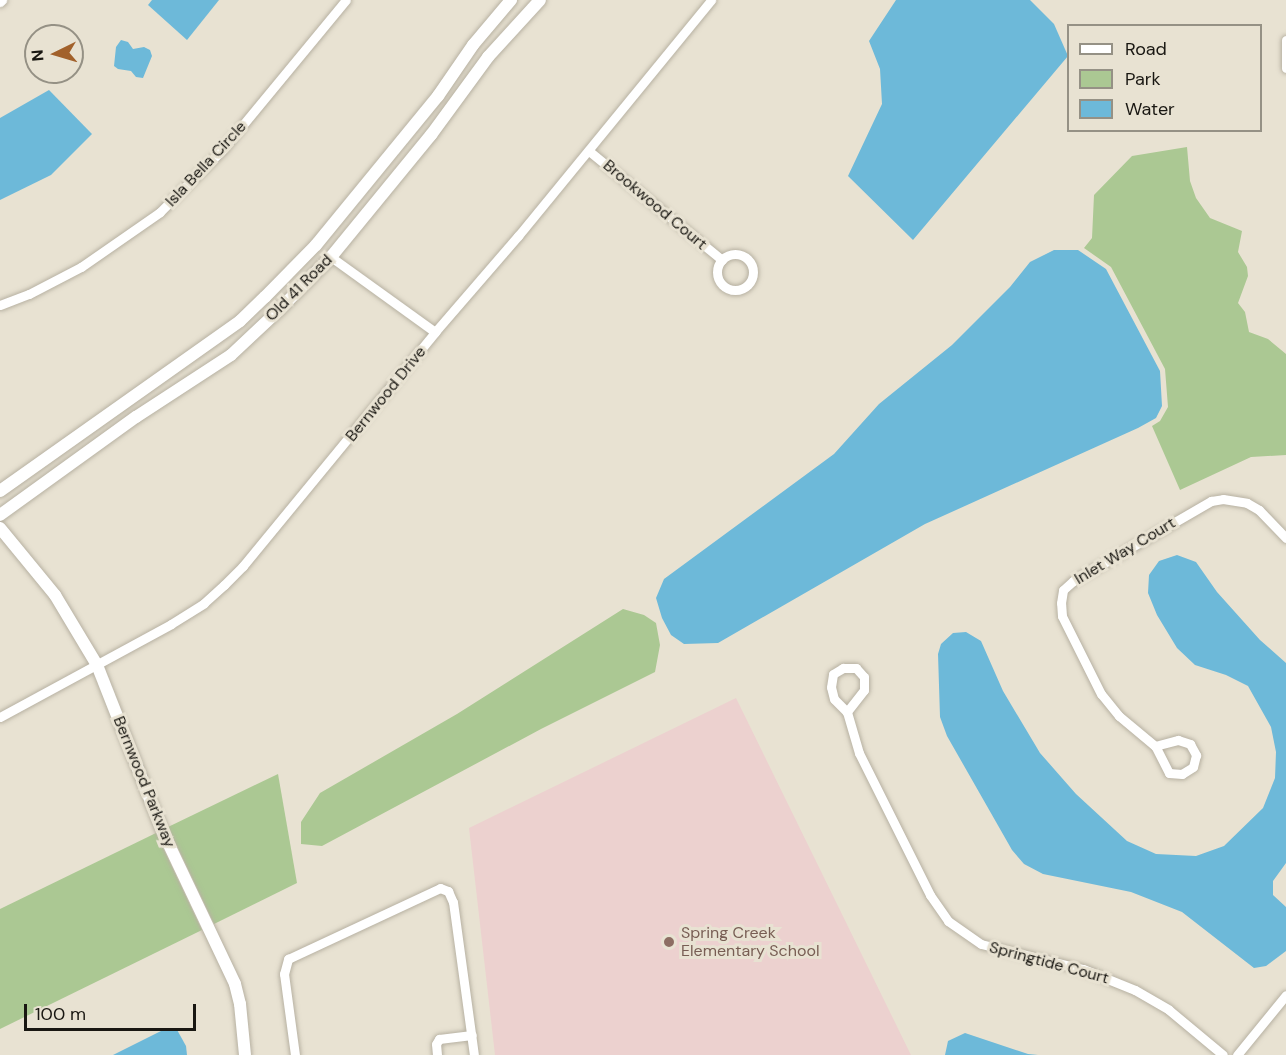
<!DOCTYPE html>
<html>
<head>
<meta charset="utf-8">
<style>
	body { margin:0 }
	#map { position:relative; width:1286px; height:1055px; overflow:hidden; background:#e8e2d2; font-family:"DM Sans",sans-serif }
	div>[style] { position:absolute }
	.education>* { inset:0; background:#ecd1cf }
	.green>* { inset:0; background:#abc893 }
	.water>* { inset:0; background:#6db9d9 }
	.roads { filter:drop-shadow(0 0 2px #b7b1a2) drop-shadow(0 0 2px #b7b1a2) }
	.minor>* { height:9px; margin:-4.5px; padding:0 4.5px; transform-origin:4.5px; border-radius:4.5px; background:#fff }
	.minor>.ring { margin:-4.5px; padding:0; box-sizing:content-box; background:none; border:9px solid #fff; border-radius:50% }
	.tertiary>* { height:12px; margin:-6px; padding:0 6px; transform-origin:6px; border-radius:6px; background:#fff }
	.dots>* { width:16px; height:16px; translate:-50% -50%; box-sizing:border-box; border:3px solid #e8e2d2; border-radius:50% }
	span { translate:-50% -50%; white-space:nowrap; text-align:center; line-height:1.15; -webkit-text-stroke:6px #e8e2d2; paint-order:stroke }
	.street-label { font-size:16px; color:#191712 }
	.education-label { font-size:16px; color:#785e54 }
	.left { translate:0 -50%; text-align:left }
	.legend { position:absolute; left:1067px; top:24px; width:195px; height:108px; box-sizing:border-box; background:#e8e2d2; border:2px solid #959185; margin:0; padding:8px 10px; list-style:none; font-size:18px; color:#191712 }
	.legend li { display:flex; align-items:center; gap:12px; height:30px }
	.legend b { width:30px; border:2px solid #959185 }
	.north { position:absolute; left:24px; top:24px; width:60px; height:60px; box-sizing:border-box; background:#e8e2d2; border:2px solid #959185; border-radius:50%; rotate:265deg; font-size:16px; font-weight:700; line-height:24px; text-align:center; color:#191712 }
	.north::after { content:''; display:block; margin:auto; width:21px; height:27px; background:#a2612b; clip-path:polygon(50% 0,100% 100%,50% 72%,0 100%) }
	.scale { position:absolute; left:24px; top:1004px; width:172px; height:27px; box-sizing:border-box; border:3px solid #191712; border-top:0; padding-left:8px; font-size:18px; line-height:21px; white-space:nowrap; color:#191712; -webkit-text-stroke:4px #e8e2d2; paint-order:stroke }
</style>
</head>
<body>
<div id="map">
	<div class="education">
		<i style="clip-path:polygon(736px 698px,911px 1055px,495px 1055px,469px 828px)"></i>
	</div>
	<div class="green">
		<i style="clip-path:polygon(1187px 147px,1190px 181px,1196px 198px,1210px 218px,1242px 231px,1238px 252px,1247px 267px,1248px 276px,1238px 303px,1245px 312px,1249px 332px,1268px 339px,1286px 354px,1286px 455px,1251px 457px,1180px 490px,1152px 426px,1160px 421px,1168px 407px,1165px 369px,1111px 267px,1084px 248px,1092px 238px,1094px 195px,1132px 156px)"></i>
		<i style="clip-path:polygon(623px 609px,644px 615px,656px 623px,660px 645px,655px 672px,541px 729px,322px 846px,301px 844px,301px 822px,320px 793px,457px 714px)"></i>
		<i style="clip-path:polygon(278px 774px,297px 883px,214px 924px,168px 827px)"></i>
		<i style="clip-path:polygon(156px 833px,202px 930px,0 1029px,0 909px)"></i>
	</div>
	<div class="water">
		<i style="clip-path:polygon(152px 0,219px 0,187px 40px,148px 5px)"></i>
		<i style="clip-path:polygon(896px 0,1030px 0,1054px 24px,1068px 56px,913px 240px,848px 176px,882px 104px,880px 69px,869px 41px)"></i>
		<i style="clip-path:polygon(121px 40px,128px 42px,133px 49px,144px 47px,150px 50px,152px 56px,143px 78px,136px 77px,131px 71px,118px 69px,114px 66px,116px 47px)"></i>
		<i style="clip-path:polygon(49px 90px,92px 134px,51px 175px,0 200px,0 118px)"></i>
		<i style="clip-path:polygon(1054px 250px,1078px 250px,1106px 269px,1160px 371px,1162px 406px,1156px 418px,1138px 428px,925px 524px,718px 643px,684px 644px,671px 635px,662px 618px,656px 598px,664px 579px,834px 454px,879px 404px,952px 345px,1010px 287px,1030px 262px)"></i>
		<i style="clip-path:polygon(1177px 555px,1196px 562px,1217px 592px,1260px 640px,1286px 663px,1286px 863px,1273px 881px,1273px 895px,1286px 907px,1286px 951px,1266px 966px,1254px 968px,1182px 912px,1131px 892px,1043px 874px,1024px 864px,1012px 850px,947px 736px,940px 717px,938px 654px,941px 644px,953px 633px,966px 632px,981px 641px,1003px 691px,1040px 753px,1076px 794px,1127px 841px,1156px 854px,1196px 856px,1224px 846px,1263px 808px,1275px 778px,1276px 752px,1271px 727px,1248px 686px,1226px 675px,1195px 665px,1177px 648px,1157px 615px,1148px 593px,1149px 575px,1159px 561px)"></i>
		<i style="clip-path:polygon(176px 1028px,186px 1046px,187px 1055px,113px 1055px,165px 1029px)"></i>
		<i style="clip-path:polygon(965px 1033px,1028px 1054px,1038px 1055px,945px 1055px,948px 1041px)"></i>
	</div>
	<div class="roads">
		<div class="minor">
			<i style="left:0;top:2px;width:3px;rotate:-45deg"></i>
			<i style="left:1286px;top:40px;width:28px;rotate:90deg"></i>
			<i style="left:589px;top:151px;width:172px;rotate:39.3deg"></i>
			<i class="ring" style="left:717px;top:254px;width:27px;height:27px"></i>
			<i style="left:331px;top:257px;width:128px;rotate:35.8deg"></i>
			<i style="left:0;top:305px;width:31px;rotate:-21deg"></i>
			<i style="left:29px;top:294px;width:59px;rotate:-27.4deg"></i>
			<i style="left:81px;top:267px;width:96px;rotate:-34.8deg"></i>
			<i style="left:160px;top:212px;width:89px;rotate:-45deg"></i>
			<i style="left:223px;top:149px;width:193px;rotate:-50.5deg"></i>
			<i style="left:843px;top:668px;width:13px"></i>
			<i style="left:856px;top:668px;width:12px;rotate:48deg"></i>
			<i style="left:864px;top:677px;width:13px;rotate:90deg"></i>
			<i style="left:864px;top:690px;width:28px;rotate:128deg"></i>
			<i style="left:847px;top:712px;width:18px;rotate:-135deg"></i>
			<i style="left:834px;top:699px;width:12px;rotate:-104deg"></i>
			<i style="left:831px;top:687px;width:13px;rotate:-81deg"></i>
			<i style="left:833px;top:674px;width:12px;rotate:-31deg"></i>
			<i style="left:847px;top:712px;width:43px;rotate:73.7deg"></i>
			<i style="left:859px;top:753px;width:159px;rotate:63.4deg"></i>
			<i style="left:930px;top:895px;width:32px;rotate:55deg"></i>
			<i style="left:948px;top:921px;width:40px;rotate:34.9deg"></i>
			<i style="left:981px;top:944px;width:105px;rotate:13.8deg"></i>
			<i style="left:1083px;top:969px;width:56px;rotate:22deg"></i>
			<i style="left:1135px;top:990px;width:39px;rotate:30deg"></i>
			<i style="left:1169px;top:1010px;width:70px;rotate:39.8deg"></i>
			<i style="left:0;top:717px;width:195px;rotate:-28.5deg"></i>
			<i style="left:171px;top:624px;width:39px;rotate:-32deg"></i>
			<i style="left:204px;top:603px;width:27px;rotate:-42deg"></i>
			<i style="left:224px;top:585px;width:27px;rotate:-45deg"></i>
			<i style="left:243px;top:566px;width:303px;rotate:-50.6deg"></i>
			<i style="left:435px;top:332px;width:127px;rotate:-49.2deg"></i>
			<i style="left:518px;top:236px;width:305px;rotate:-50.7deg"></i>
			<i style="left:1178px;top:740px;width:13px;rotate:18deg"></i>
			<i style="left:1190px;top:744px;width:13px;rotate:61deg"></i>
			<i style="left:1196px;top:755px;width:12px;rotate:104deg"></i>
			<i style="left:1193px;top:767px;width:13px;rotate:148deg"></i>
			<i style="left:1182px;top:774px;width:13px;rotate:-176deg"></i>
			<i style="left:1169px;top:773px;width:30px;rotate:-117deg"></i>
			<i style="left:1155px;top:746px;width:24px;rotate:-15deg"></i>
			<i style="left:1155px;top:746px;width:47px;rotate:-140.2deg"></i>
			<i style="left:1119px;top:716px;width:28px;rotate:-129deg"></i>
			<i style="left:1101px;top:694px;width:87px;rotate:-116.6deg"></i>
			<i style="left:1062px;top:616px;width:13px;rotate:-94deg"></i>
			<i style="left:1061px;top:603px;width:13px;rotate:-81deg"></i>
			<i style="left:1063px;top:590px;width:13px;rotate:-42deg"></i>
			<i style="left:1073px;top:581px;width:160px;rotate:-30.1deg"></i>
			<i style="left:1211px;top:501px;width:12px;rotate:-9deg"></i>
			<i style="left:1223px;top:499px;width:24px;rotate:9deg"></i>
			<i style="left:1247px;top:503px;width:14px;rotate:30deg"></i>
			<i style="left:1259px;top:510px;width:39px;rotate:46deg"></i>
			<i style="left:295px;top:1055px;width:82px;rotate:-97.7deg"></i>
			<i style="left:284px;top:974px;width:16px;rotate:-75deg"></i>
			<i style="left:288px;top:959px;width:168px;rotate:-25deg"></i>
			<i style="left:440px;top:888px;width:9px;rotate:21deg"></i>
			<i style="left:448px;top:891px;width:12px;rotate:66deg"></i>
			<i style="left:453px;top:902px;width:154px;rotate:82.2deg"></i>
			<i style="left:437px;top:1055px;width:11px;rotate:-95deg"></i>
			<i style="left:436px;top:1044px;width:6px;rotate:-59deg"></i>
			<i style="left:439px;top:1039px;width:33px;rotate:-7deg"></i>
			<i style="left:1237px;top:1055px;width:77px;rotate:-50.8deg"></i>
		</div>
		<div class="tertiary">
			<i style="left:0;top:491px;width:294px;rotate:-35.3deg"></i>
			<i style="left:240px;top:321px;width:35px;rotate:-44deg"></i>
			<i style="left:265px;top:297px;width:73px;rotate:-45.6deg"></i>
			<i style="left:316px;top:245px;width:193px;rotate:-50.7deg"></i>
			<i style="left:438px;top:96px;width:62px;rotate:-55.5deg"></i>
			<i style="left:473px;top:45px;width:59px;rotate:-49.8deg"></i>
			<i style="left:0;top:515px;width:168px;rotate:-35.8deg"></i>
			<i style="left:136px;top:417px;width:113px;rotate:-33.1deg"></i>
			<i style="left:231px;top:355px;width:67px;rotate:-43.2deg"></i>
			<i style="left:280px;top:309px;width:73px;rotate:-45.6deg"></i>
			<i style="left:331px;top:257px;width:158px;rotate:-50.7deg"></i>
			<i style="left:431px;top:135px;width:97px;rotate:-53.8deg"></i>
			<i style="left:488px;top:57px;width:77px;rotate:-47.6deg"></i>
			<i style="left:0;top:528px;width:87px;rotate:50.6deg"></i>
			<i style="left:55px;top:595px;width:82px;rotate:59deg"></i>
			<i style="left:97px;top:665px;width:177px;rotate:68.5deg"></i>
			<i style="left:162px;top:830px;width:170px;rotate:64.6deg"></i>
			<i style="left:235px;top:984px;width:21px;rotate:76deg"></i>
			<i style="left:240px;top:1004px;width:51px;rotate:84.4deg"></i>
		</div>
	</div>
	<div class="dots">
		<i style="left:669px;top:942px;background:#8d6e63"></i>
	</div>
	<div class="street-label">
		<span style="left:206px;top:164px;rotate:-47deg">Isla Bella Circle</span>
		<span style="left:655px;top:205px;rotate:40deg">Brookwood Court</span>
		<span style="left:299px;top:288px;rotate:-45deg">Old 41 Road</span>
		<span style="left:386px;top:394px;rotate:-51deg">Bernwood Drive</span>
		<span style="left:1125px;top:551px;rotate:-31deg">Inlet Way Court</span>
		<span style="left:144px;top:782px;rotate:68deg">Bernwood Parkway</span>
		<span style="left:1049px;top:963px;rotate:15deg">Springtide Court</span>
	</div>
	<div class="education-label">
		<span class="left" style="left:681px;top:942px">Spring Creek<br>Elementary School</span>
	</div>
	<ul class="legend">
	<li><b style="height:8px;background:#fff"></b>Road</li>
	<li><b style="height:16px;background:#abc893"></b>Park</li>
	<li><b style="height:16px;background:#6db9d9"></b>Water</li>
	</ul>
	<div class="north">N</div>
	<div class="scale">100 m</div>
</div>
</body>
</html>
